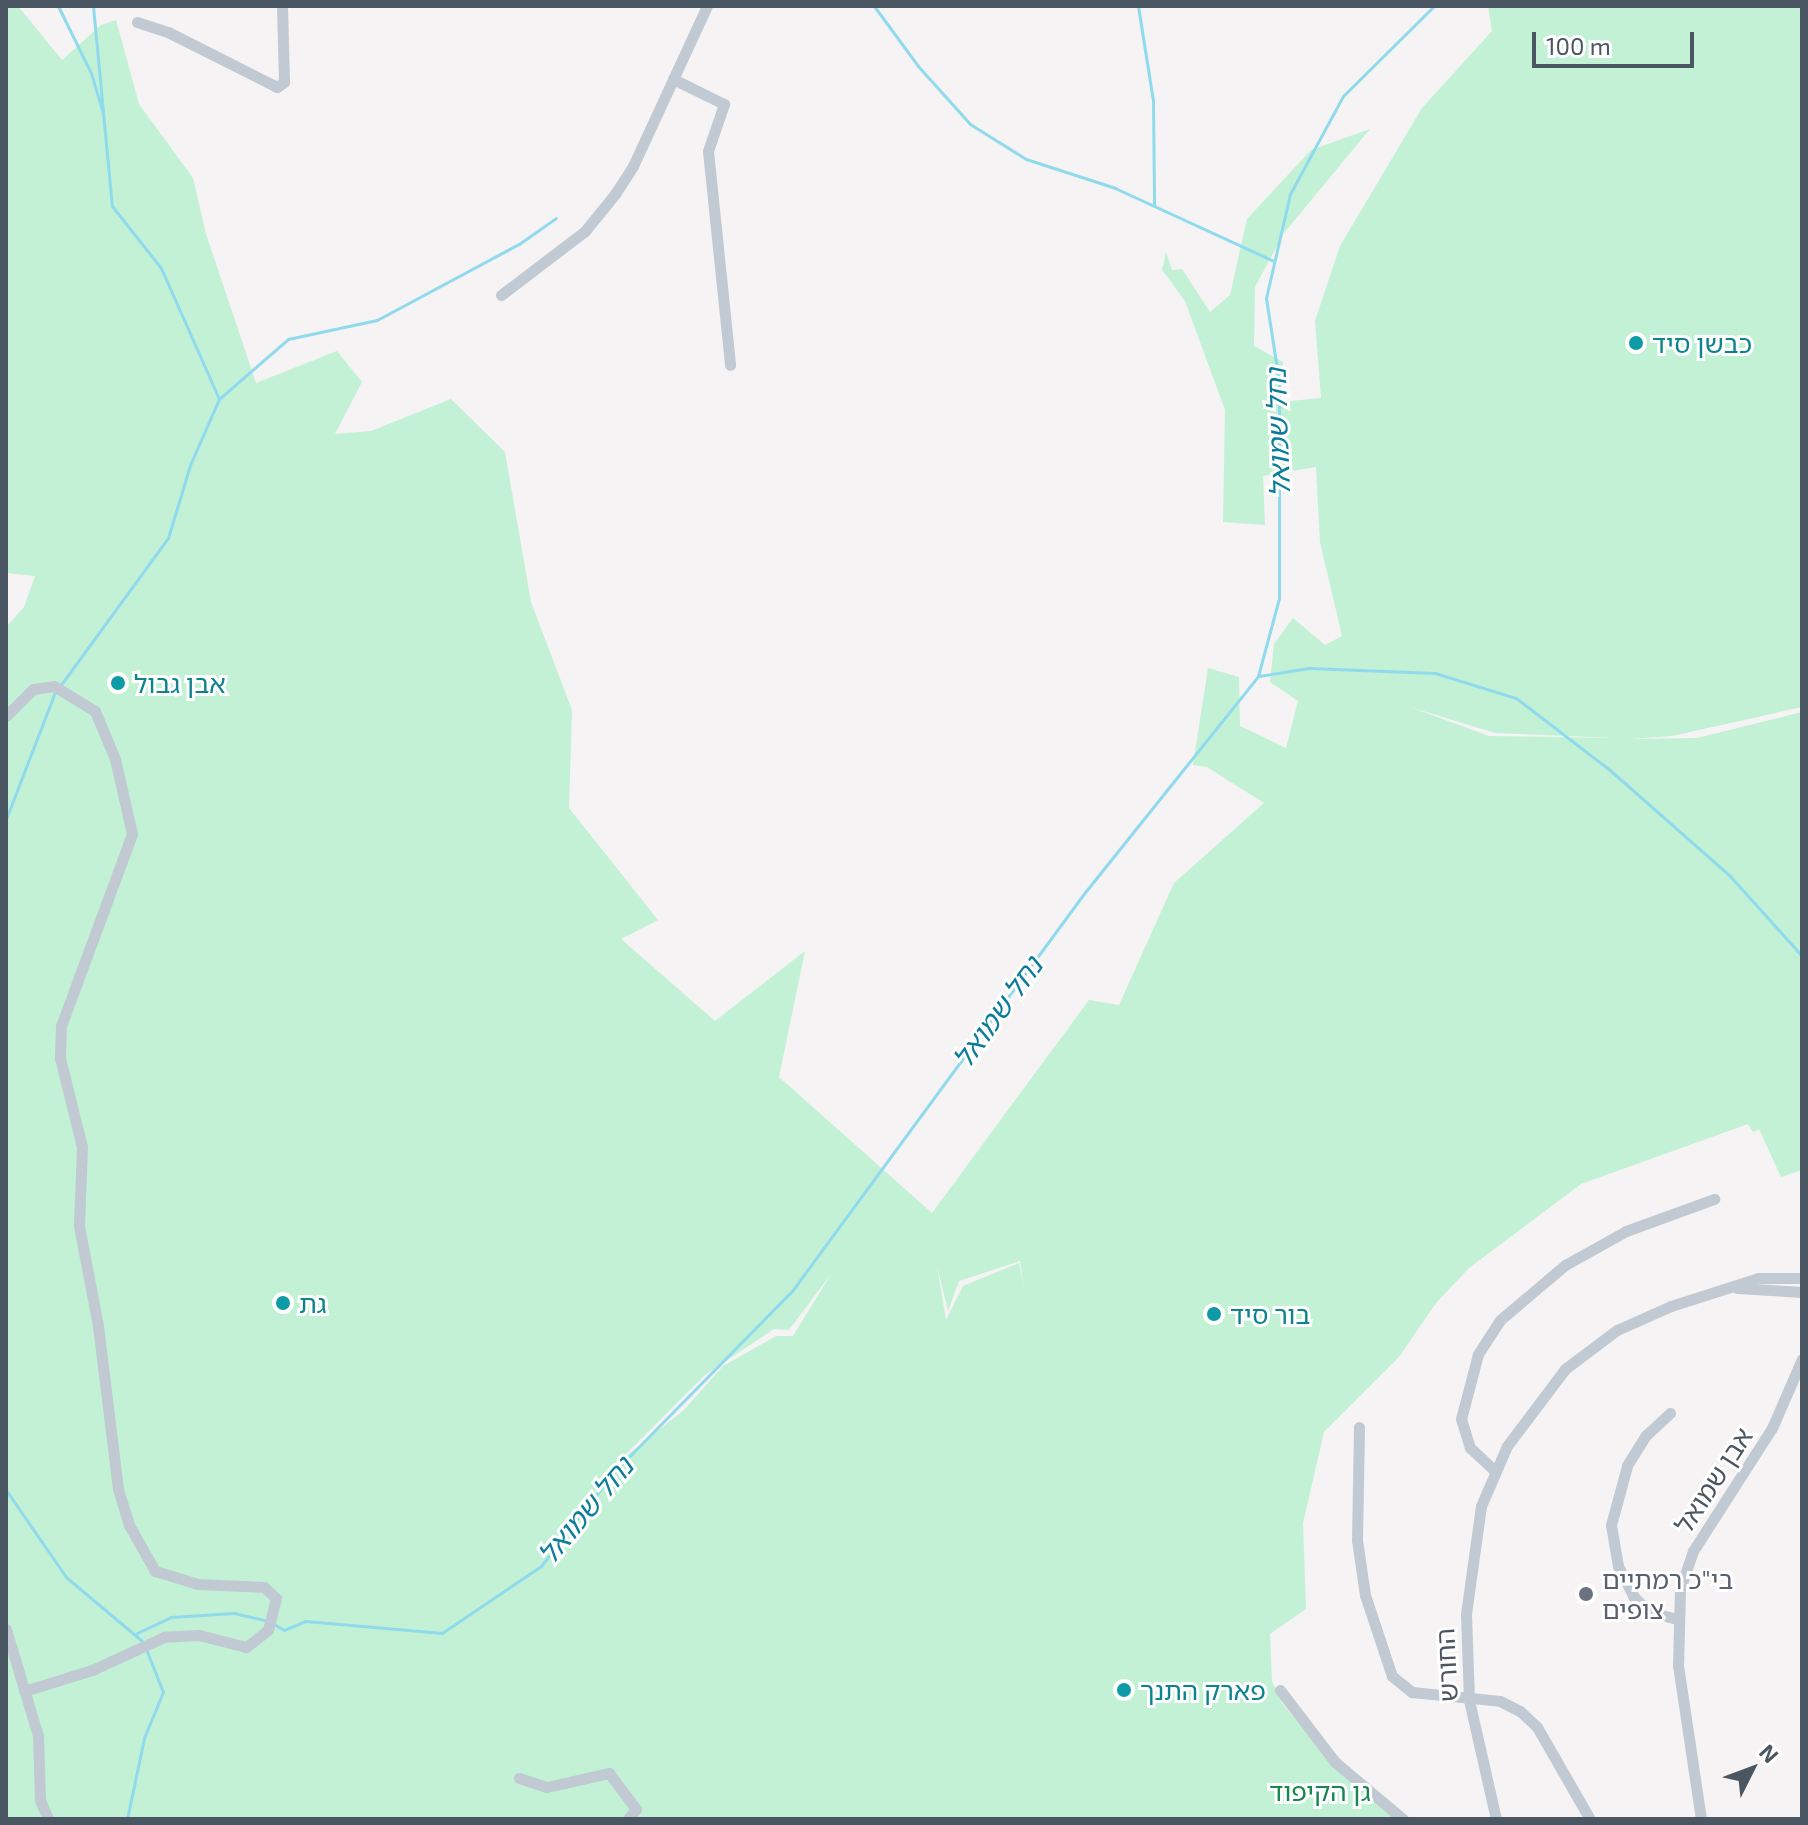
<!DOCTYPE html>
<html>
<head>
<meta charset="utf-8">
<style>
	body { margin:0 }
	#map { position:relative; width:1808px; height:1825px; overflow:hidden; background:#f5f3f3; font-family:"Exo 2","Noto Sans Hebrew",sans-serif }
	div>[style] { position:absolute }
	.green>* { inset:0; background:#c3f1d5 }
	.stream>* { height:3px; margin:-1.5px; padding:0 1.5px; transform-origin:1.5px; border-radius:1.5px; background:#90daee }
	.minor>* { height:11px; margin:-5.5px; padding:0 5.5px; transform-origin:5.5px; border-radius:5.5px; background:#c1cad2 }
	.dots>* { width:22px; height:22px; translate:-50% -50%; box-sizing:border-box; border:4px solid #fff; border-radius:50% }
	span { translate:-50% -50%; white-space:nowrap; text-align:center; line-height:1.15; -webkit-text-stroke:6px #fff; paint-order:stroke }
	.culture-label { font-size:26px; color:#0d838f }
	.left { translate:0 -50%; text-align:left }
	.street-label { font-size:26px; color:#4a5661 }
	.worship-label { font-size:26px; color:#5b616d }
	.park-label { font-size:26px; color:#17864f }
	.water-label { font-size:28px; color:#0c7c9b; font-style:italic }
	.frame { position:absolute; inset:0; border:8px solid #4a5661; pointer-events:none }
	.north { position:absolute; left:1712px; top:1729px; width:80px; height:80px; -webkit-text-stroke:6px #fff; paint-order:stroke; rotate:48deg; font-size:22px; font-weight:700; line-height:32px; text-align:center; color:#4a5661 }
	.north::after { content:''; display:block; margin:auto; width:28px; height:36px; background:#4a5661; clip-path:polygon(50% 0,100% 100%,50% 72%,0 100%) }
	.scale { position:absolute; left:1532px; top:32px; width:162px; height:36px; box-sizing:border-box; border:4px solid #4a5661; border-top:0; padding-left:10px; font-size:24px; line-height:28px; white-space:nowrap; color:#4a5661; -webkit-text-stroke:6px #fff; paint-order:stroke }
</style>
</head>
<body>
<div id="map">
	<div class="green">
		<i style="clip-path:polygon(evenodd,6px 6px,18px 6px,62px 60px,101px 25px,116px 20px,139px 104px,193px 178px,206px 234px,256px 383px,337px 351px,362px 382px,335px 434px,371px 431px,451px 399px,505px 452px,531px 602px,572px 710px,569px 808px,658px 920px,621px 939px,715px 1021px,805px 951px,779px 1077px,932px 1213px,1089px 1000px,1119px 1005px,1174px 883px,1264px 803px,1207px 767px,1193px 765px,1208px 668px,1239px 677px,1240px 726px,1286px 748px,1298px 701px,1270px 682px,1274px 644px,1293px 618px,1325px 645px,1342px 636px,1320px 542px,1316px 467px,1263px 476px,1265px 525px,1223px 522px,1225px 410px,1185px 301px,1162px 270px,1166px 252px,1172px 270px,1182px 269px,1210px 312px,1230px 295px,1247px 219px,1311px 150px,1370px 129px,1284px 233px,1255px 287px,1254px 346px,1283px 362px,1281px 383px,1269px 403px,1321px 398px,1315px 321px,1340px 246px,1422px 108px,1492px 31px,1488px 6px,1802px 6px,1802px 707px,1672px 736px,1630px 739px,1697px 738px,1802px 712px,1802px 1170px,1781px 1177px,1759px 1129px,1753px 1132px,1748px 1124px,1581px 1184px,1469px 1268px,1436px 1303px,1399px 1357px,1324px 1432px,1303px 1523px,1306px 1609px,1270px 1634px,1272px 1681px,1282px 1703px,1335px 1768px,1397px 1819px,6px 1819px,6px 627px,24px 607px,35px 576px,6px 573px,6px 6px,1410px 707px,1495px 733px,1616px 738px,1489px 736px,1410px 707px,6px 6px,1020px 1261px,1024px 1289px,1019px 1263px,963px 1286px,946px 1320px,937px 1266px,948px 1311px,959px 1281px,1020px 1261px,6px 6px,831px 1274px,793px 1336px,776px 1336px,723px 1366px,684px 1410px,617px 1463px,705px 1375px,774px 1329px,789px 1330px,831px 1274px)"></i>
	</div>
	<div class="stream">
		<i style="left:58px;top:6px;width:75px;rotate:63.8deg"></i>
		<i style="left:91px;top:73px;width:42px;rotate:73.3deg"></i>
		<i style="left:93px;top:6px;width:201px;rotate:84.6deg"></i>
		<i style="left:112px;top:206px;width:79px;rotate:51.7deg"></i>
		<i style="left:161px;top:268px;width:143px;rotate:66.1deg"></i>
		<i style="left:874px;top:6px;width:74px;rotate:53.7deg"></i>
		<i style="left:918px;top:66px;width:78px;rotate:48.1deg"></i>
		<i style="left:970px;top:124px;width:66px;rotate:32deg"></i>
		<i style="left:1026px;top:159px;width:94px;rotate:18deg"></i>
		<i style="left:1115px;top:188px;width:175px;rotate:24.7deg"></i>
		<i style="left:1138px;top:6px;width:96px;rotate:81deg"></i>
		<i style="left:1153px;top:101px;width:104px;rotate:89.4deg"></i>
		<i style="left:1259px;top:676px;width:51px;rotate:-9.1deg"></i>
		<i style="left:1309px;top:668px;width:126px;rotate:2.3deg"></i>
		<i style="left:1435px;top:673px;width:85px;rotate:17.2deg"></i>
		<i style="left:1516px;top:698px;width:120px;rotate:37.5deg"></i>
		<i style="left:1611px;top:771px;width:159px;rotate:41.4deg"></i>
		<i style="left:1730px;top:876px;width:108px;rotate:48deg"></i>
		<i style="left:60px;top:686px;width:183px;rotate:-53.9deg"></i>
		<i style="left:168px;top:538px;width:76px;rotate:-73.2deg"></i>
		<i style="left:190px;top:465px;width:72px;rotate:-66.3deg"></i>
		<i style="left:219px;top:399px;width:91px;rotate:-41deg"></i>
		<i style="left:288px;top:339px;width:91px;rotate:-12.1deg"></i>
		<i style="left:377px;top:320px;width:161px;rotate:-28.2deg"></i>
		<i style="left:519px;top:244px;width:45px;rotate:-35.1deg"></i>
		<i style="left:6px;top:819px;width:136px;rotate:-68.9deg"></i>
		<i style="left:6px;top:1490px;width:106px;rotate:55.4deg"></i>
		<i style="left:66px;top:1577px;width:99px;rotate:40.1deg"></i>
		<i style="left:274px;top:1624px;width:12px;rotate:31deg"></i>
		<i style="left:284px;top:1630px;width:23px;rotate:-23deg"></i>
		<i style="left:305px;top:1621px;width:138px;rotate:5deg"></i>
		<i style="left:442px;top:1633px;width:120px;rotate:-34.1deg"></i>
		<i style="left:541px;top:1566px;width:119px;rotate:-52.2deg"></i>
		<i style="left:614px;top:1472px;width:254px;rotate:-45.5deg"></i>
		<i style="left:792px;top:1291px;width:496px;rotate:-53.7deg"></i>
		<i style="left:1086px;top:891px;width:275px;rotate:-51.3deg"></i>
		<i style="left:1258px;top:676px;width:81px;rotate:-74.9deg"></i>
		<i style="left:1279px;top:598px;width:216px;rotate:-90deg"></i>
		<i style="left:1279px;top:382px;width:85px;rotate:-98.8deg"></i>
		<i style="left:1266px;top:298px;width:107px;rotate:-77deg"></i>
		<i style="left:1290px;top:194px;width:111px;rotate:-61.6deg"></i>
		<i style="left:1343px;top:96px;width:128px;rotate:-44.7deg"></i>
		<i style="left:137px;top:1633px;width:38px;rotate:-25deg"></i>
		<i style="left:171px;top:1617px;width:63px;rotate:-3.6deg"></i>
		<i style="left:234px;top:1613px;width:35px;rotate:13deg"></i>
		<i style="left:127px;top:1819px;width:83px;rotate:-78.1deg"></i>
		<i style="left:144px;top:1738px;width:50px;rotate:-67.6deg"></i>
		<i style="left:163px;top:1692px;width:46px;rotate:-111.6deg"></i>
	</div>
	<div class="minor">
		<i style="left:137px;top:22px;width:33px;rotate:18deg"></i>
		<i style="left:168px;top:32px;width:122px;rotate:26.8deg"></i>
		<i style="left:277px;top:87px;width:9px;rotate:-36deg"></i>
		<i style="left:284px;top:82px;width:76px;rotate:-91.5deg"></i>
		<i style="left:673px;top:79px;width:57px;rotate:26.1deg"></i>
		<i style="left:724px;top:104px;width:50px;rotate:108.8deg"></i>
		<i style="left:708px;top:151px;width:215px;rotate:84.1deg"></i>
		<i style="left:501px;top:295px;width:106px;rotate:-37.3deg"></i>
		<i style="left:585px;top:231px;width:48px;rotate:-51deg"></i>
		<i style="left:615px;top:194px;width:33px;rotate:-57deg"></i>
		<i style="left:633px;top:166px;width:176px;rotate:-65.2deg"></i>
		<i style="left:6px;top:716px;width:38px;rotate:-45deg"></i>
		<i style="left:33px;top:689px;width:21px;rotate:-8deg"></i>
		<i style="left:54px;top:686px;width:48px;rotate:31.4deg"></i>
		<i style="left:95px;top:711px;width:52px;rotate:67.4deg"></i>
		<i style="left:115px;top:759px;width:77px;rotate:77.2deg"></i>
		<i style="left:132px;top:834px;width:205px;rotate:110.3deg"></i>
		<i style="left:61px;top:1026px;width:32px;rotate:92deg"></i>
		<i style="left:60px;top:1058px;width:92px;rotate:76.1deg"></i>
		<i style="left:82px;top:1147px;width:79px;rotate:92.2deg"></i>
		<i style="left:79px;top:1226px;width:102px;rotate:79.2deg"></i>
		<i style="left:98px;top:1326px;width:164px;rotate:83deg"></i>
		<i style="left:118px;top:1489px;width:38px;rotate:73deg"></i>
		<i style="left:129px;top:1525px;width:53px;rotate:60.5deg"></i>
		<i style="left:155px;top:1571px;width:45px;rotate:16.8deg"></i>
		<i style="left:198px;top:1584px;width:66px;rotate:2.6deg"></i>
		<i style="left:264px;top:1587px;width:16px;rotate:43deg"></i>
		<i style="left:276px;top:1598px;width:33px;rotate:104deg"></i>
		<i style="left:268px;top:1630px;width:28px;rotate:142deg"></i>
		<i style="left:246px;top:1647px;width:49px;rotate:-165.7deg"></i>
		<i style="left:199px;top:1635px;width:35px;rotate:177deg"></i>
		<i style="left:164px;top:1637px;width:79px;rotate:155.4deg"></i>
		<i style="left:92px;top:1670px;width:71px;rotate:162.8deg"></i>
		<i style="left:1737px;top:1288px;width:65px;rotate:3.5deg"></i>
		<i style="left:1670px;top:1413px;width:33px;rotate:137deg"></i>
		<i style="left:1646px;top:1435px;width:36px;rotate:122deg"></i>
		<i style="left:1627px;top:1466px;width:61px;rotate:105.2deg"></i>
		<i style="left:1611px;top:1525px;width:42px;rotate:80.3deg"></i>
		<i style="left:1618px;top:1566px;width:34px;rotate:63deg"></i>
		<i style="left:1633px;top:1596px;width:23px;rotate:45deg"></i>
		<i style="left:1649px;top:1612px;width:29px;rotate:14deg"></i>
		<i style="left:1359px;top:1427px;width:113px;rotate:91deg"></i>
		<i style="left:1357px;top:1540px;width:56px;rotate:81.7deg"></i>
		<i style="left:1365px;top:1595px;width:85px;rotate:71.6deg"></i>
		<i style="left:1392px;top:1676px;width:26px;rotate:39deg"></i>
		<i style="left:1412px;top:1692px;width:88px;rotate:5.8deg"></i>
		<i style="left:1500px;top:1701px;width:22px;rotate:27deg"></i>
		<i style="left:1520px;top:1711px;width:23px;rotate:43deg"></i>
		<i style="left:1537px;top:1727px;width:106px;rotate:60.1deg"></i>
		<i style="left:1495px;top:1471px;width:34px;rotate:-137deg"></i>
		<i style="left:1470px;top:1448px;width:30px;rotate:-107deg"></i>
		<i style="left:1461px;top:1419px;width:67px;rotate:-75.3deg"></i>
		<i style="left:1478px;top:1354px;width:40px;rotate:-57.1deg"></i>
		<i style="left:1500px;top:1320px;width:85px;rotate:-40.2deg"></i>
		<i style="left:1565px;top:1265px;width:70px;rotate:-29.1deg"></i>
		<i style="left:1626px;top:1231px;width:94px;rotate:-20deg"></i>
		<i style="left:6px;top:1629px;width:112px;rotate:73.3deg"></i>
		<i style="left:38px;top:1736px;width:64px;rotate:88.2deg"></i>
		<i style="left:40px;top:1800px;width:21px;rotate:67deg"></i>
		<i style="left:1280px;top:1690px;width:91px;rotate:52.6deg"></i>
		<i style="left:1335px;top:1762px;width:89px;rotate:40deg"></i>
		<i style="left:519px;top:1778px;width:29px;rotate:18deg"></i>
		<i style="left:547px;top:1787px;width:64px;rotate:-12.7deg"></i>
		<i style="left:609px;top:1773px;width:45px;rotate:53.1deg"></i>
		<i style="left:636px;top:1809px;width:13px;rotate:129deg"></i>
		<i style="left:1496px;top:1819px;width:122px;rotate:-102.8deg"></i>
		<i style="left:1469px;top:1700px;width:86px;rotate:-92deg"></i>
		<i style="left:1466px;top:1614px;width:109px;rotate:-82.1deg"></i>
		<i style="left:1481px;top:1506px;width:65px;rotate:-66.6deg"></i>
		<i style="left:1507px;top:1446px;width:96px;rotate:-53deg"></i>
		<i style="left:1565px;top:1369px;width:65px;rotate:-36.9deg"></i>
		<i style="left:1617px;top:1330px;width:59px;rotate:-24deg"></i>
		<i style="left:1671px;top:1306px;width:91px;rotate:-17.8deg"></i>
		<i style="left:1758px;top:1278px;width:44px"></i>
		<i style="left:1701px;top:1819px;width:155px;rotate:-98.5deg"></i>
		<i style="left:1678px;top:1666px;width:77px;rotate:-88.5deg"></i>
		<i style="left:1680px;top:1589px;width:40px;rotate:-71.1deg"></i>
		<i style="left:1693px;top:1551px;width:146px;rotate:-57.3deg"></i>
		<i style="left:1772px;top:1428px;width:75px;rotate:-66.5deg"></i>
	</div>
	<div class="dots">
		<i style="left:1636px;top:343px;background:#0f9aa8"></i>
		<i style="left:118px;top:683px;background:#0f9aa8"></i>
		<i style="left:283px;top:1303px;background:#0f9aa8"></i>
		<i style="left:1214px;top:1314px;background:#0f9aa8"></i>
		<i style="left:1586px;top:1594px;background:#6b7280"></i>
		<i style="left:1124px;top:1690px;background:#0f9aa8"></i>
	</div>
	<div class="culture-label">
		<span class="left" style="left:1652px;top:343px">כבשן סיד</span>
		<span class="left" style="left:134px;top:683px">אבן גבול</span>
		<span class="left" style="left:299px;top:1303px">גת</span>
		<span class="left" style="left:1230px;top:1314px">בור סיד</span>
		<span class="left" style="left:1140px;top:1690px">פארק התנך</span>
	</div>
	<div class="street-label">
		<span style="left:1713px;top:1480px;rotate:-57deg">אבן שמואל</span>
		<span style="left:1446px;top:1665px;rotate:-93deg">החורש</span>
	</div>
	<div class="worship-label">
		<span class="left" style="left:1602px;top:1594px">בי"כ רמתיים<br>צופים</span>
	</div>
	<div class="park-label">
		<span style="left:1320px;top:1791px">גן הקיפוד</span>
	</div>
	<div class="water-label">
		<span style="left:1277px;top:433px;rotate:-92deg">נחל שמואל</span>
		<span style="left:997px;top:1012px;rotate:-54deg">נחל שמואל</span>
		<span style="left:585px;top:1510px;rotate:-50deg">נחל שמואל</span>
	</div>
	<div class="frame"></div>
	<div class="north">N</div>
	<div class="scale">100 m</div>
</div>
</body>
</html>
